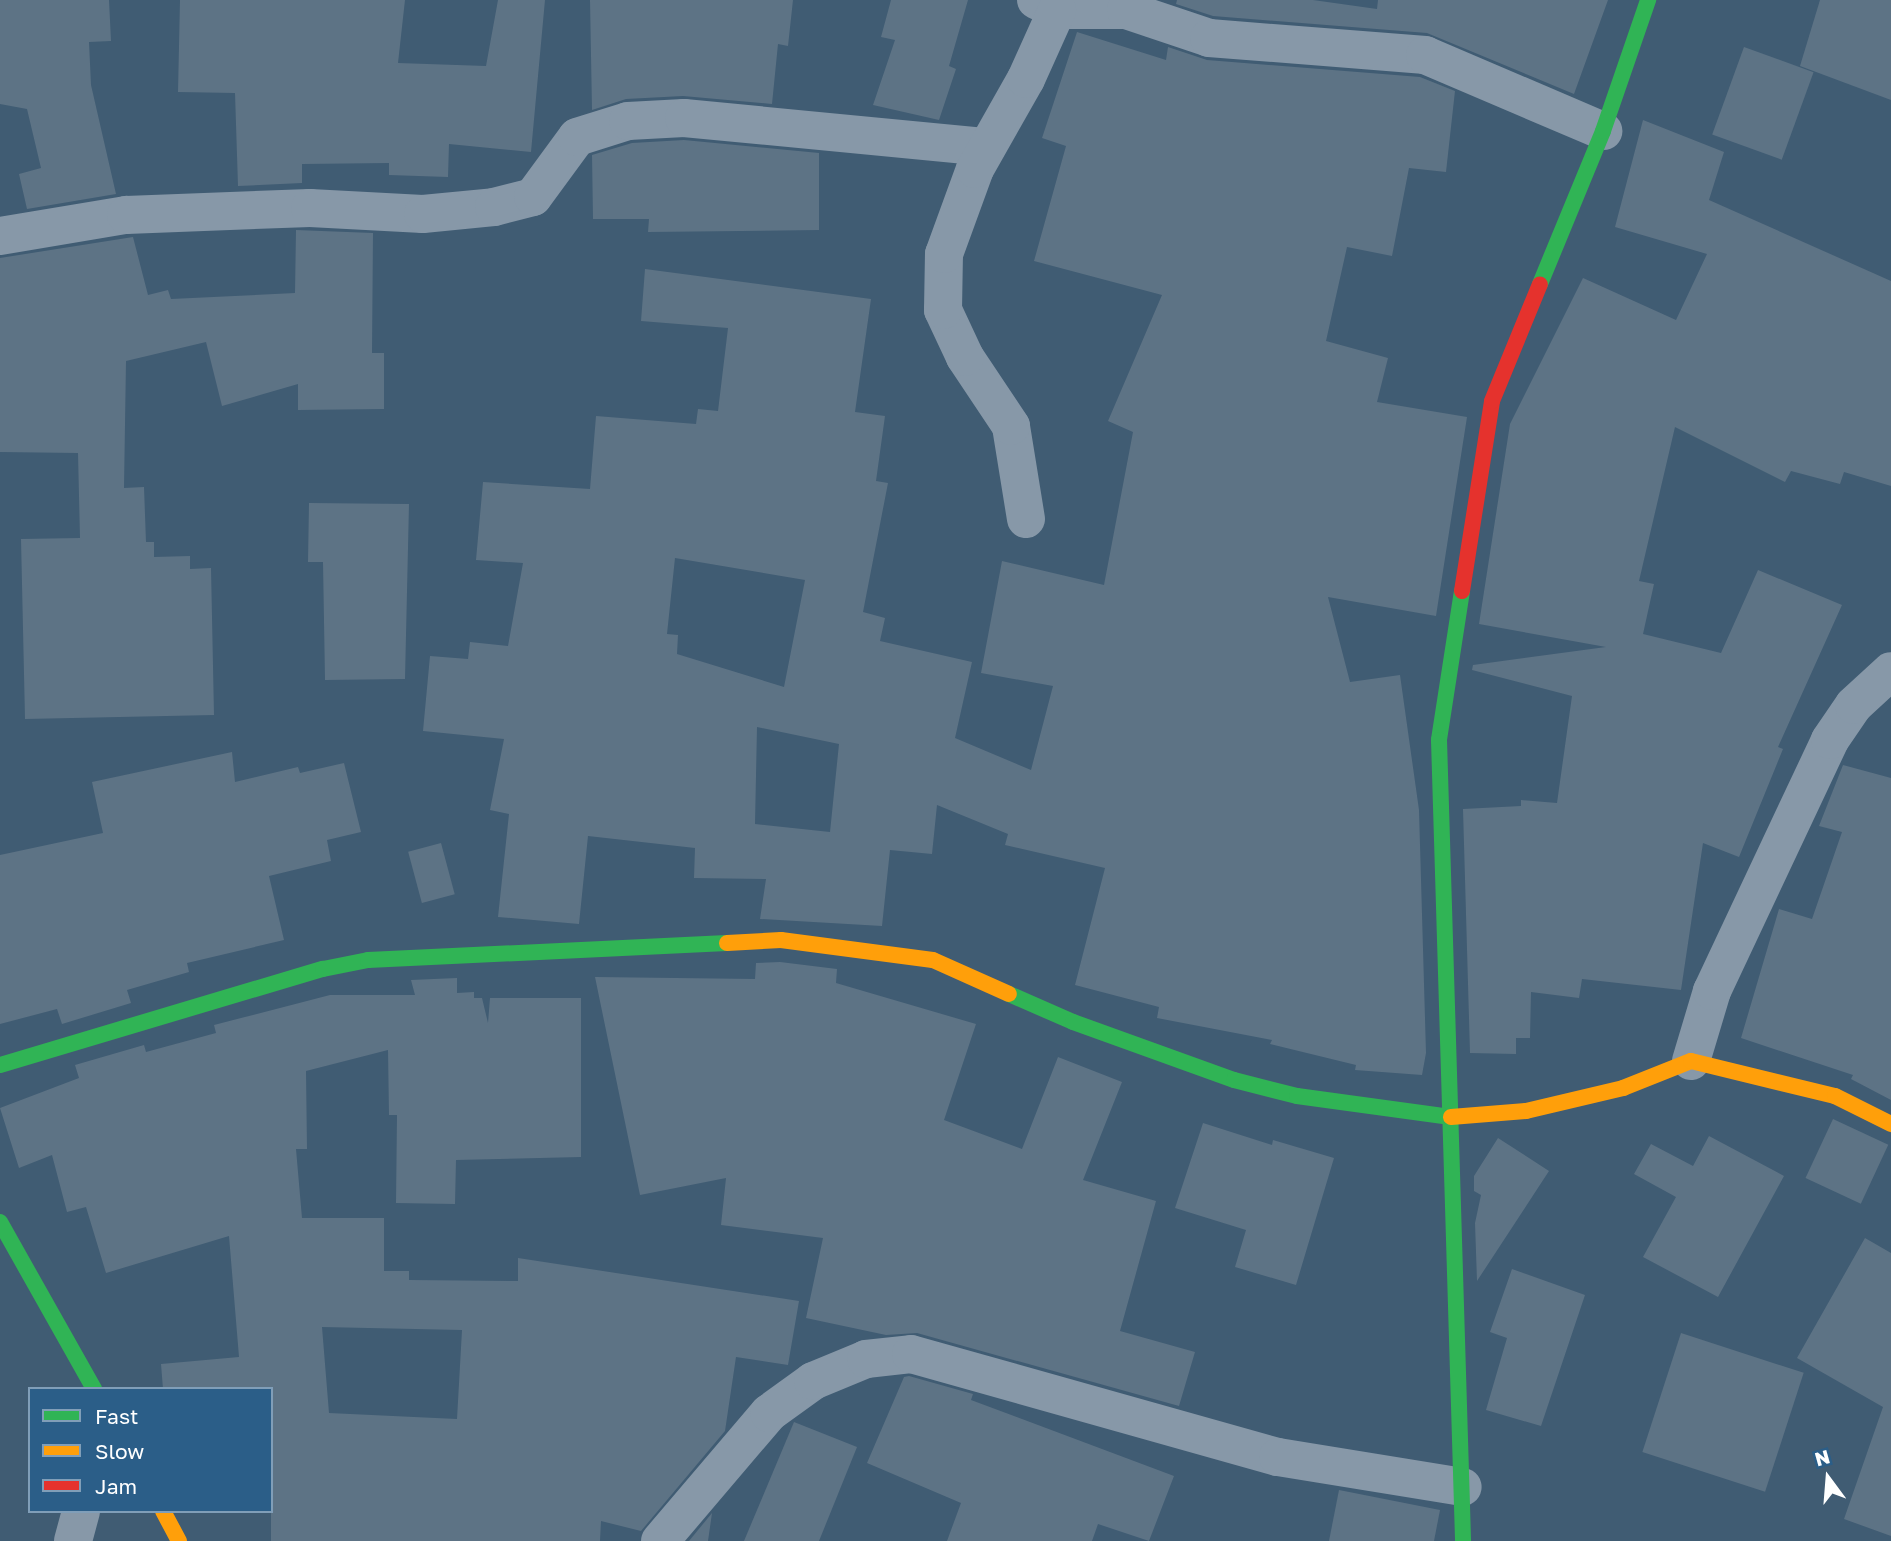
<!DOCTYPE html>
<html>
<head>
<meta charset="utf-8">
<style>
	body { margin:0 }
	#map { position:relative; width:1891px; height:1541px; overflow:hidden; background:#405c73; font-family:"Golos Text",sans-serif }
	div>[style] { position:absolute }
	.building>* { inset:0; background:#5d7385; transform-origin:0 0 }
	.street>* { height:38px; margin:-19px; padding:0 19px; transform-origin:19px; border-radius:19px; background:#8798a8 }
	.fast>* { height:16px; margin:-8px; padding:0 8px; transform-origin:8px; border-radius:8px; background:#30b455 }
	.slow>* { height:16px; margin:-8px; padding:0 8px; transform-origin:8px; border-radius:8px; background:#ff9f0a }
	.jam>* { height:16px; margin:-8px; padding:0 8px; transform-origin:8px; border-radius:8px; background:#e5322d }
	span { translate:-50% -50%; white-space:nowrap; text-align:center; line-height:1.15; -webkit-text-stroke:5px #2b5e88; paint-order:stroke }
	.legend { position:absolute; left:28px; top:1387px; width:245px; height:126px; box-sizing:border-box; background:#2b5e88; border:2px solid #809eb8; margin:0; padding:9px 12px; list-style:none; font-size:21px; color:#fff }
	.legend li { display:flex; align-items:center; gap:14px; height:35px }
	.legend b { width:35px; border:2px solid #809eb8 }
	.north { position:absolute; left:1793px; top:1443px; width:70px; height:70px; -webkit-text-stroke:5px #2b5e88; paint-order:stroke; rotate:344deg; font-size:19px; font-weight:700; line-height:28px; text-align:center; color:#fff }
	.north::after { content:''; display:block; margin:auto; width:24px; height:32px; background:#fff; clip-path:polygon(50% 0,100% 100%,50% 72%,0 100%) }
</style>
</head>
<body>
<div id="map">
	<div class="building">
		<i style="clip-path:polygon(0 0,109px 0,111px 41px,89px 42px,91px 85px,116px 194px,27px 209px,19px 174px,41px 168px,27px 109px,0 104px)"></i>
		<i style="clip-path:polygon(180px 0,405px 0,398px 63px,486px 66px,498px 0,545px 0,531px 152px,449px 144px,448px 177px,389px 175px,389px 163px,302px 164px,302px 183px,238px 186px,235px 93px,178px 92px)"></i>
		<i style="clip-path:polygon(590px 0,793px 0,788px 46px,778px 44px,772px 104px,683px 96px,626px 99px,592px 110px)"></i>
		<i style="clip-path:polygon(891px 0,968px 0,949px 66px,956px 69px,939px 120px,873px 105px,895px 40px,881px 37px)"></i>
		<i style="clip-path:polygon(1177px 0,1313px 0,1377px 9px,1378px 0,1608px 0,1574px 94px,1427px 33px,1213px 16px,1176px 4px)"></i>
		<i style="clip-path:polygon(1820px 0,1891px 0,1891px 100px,1800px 66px)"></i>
		<i style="clip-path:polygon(evenodd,1077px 32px,1166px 60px,1168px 47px,1207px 60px,1420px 77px,1455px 91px,1446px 172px,1409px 168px,1392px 256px,1347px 247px,1326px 341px,1388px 358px,1377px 402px,1467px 417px,1436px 616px,1328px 597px,1350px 682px,1400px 675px,1419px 810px,1426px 1053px,1422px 1075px,1355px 1070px,1356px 1065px,1270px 1044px,1272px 1040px,1157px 1018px,1159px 1007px,1075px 985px,1105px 868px,1005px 845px,1008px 834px,937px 805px,932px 854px,890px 850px,882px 926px,760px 919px,766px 879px,694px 878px,695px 848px,588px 836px,579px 924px,498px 917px,509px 814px,490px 810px,504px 739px,423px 731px,430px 656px,468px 659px,470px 642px,508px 646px,523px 563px,476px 560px,483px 482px,590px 489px,596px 416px,696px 424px,698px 409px,718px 411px,728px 328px,641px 321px,645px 269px,871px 299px,855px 412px,885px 416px,876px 481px,888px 483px,863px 612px,885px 618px,880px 641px,972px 662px,955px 738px,1031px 770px,1053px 686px,981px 673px,1002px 561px,1104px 585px,1133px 432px,1108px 421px,1162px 295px,1034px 261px,1066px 146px,1042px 138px,1077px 32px,675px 558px,805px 580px,784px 687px,677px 654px,678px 635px,667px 634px,675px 558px,1077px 32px,757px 727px,839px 744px,830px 832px,755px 824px,757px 727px)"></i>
		<i style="left:1744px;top:47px;width:74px;height:93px;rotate:20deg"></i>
		<i style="clip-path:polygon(1643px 120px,1724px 152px,1709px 200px,1891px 281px,1891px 486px,1844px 472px,1840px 484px,1791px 471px,1785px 482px,1675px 427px,1639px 581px,1654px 584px,1643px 634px,1721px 653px,1758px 570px,1842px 605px,1778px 747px,1783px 749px,1739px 857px,1703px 843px,1681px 990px,1582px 979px,1579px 998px,1531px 992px,1530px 1038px,1516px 1038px,1516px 1054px,1470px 1053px,1463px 809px,1521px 806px,1521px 800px,1557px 803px,1572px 696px,1472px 670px,1473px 665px,1606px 647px,1479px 624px,1510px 424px,1583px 278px,1676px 320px,1707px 254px,1615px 227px)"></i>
		<i style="clip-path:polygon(684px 140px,819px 153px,819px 230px,648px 232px,649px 219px,593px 219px,592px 155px,632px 143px)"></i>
		<i style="clip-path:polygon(296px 230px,373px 233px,372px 353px,384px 353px,384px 409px,298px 410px,298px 384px,222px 406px,206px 342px,126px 361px,124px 488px,144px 487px,146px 542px,154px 542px,154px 557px,190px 556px,190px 569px,211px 568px,214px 715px,25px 719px,21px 539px,80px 538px,78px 453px,0 452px,0 258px,133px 237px,148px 295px,168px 290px,171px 299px,295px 293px)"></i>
		<i style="clip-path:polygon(309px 503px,409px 504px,405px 679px,325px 680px,323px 562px,308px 562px)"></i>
		<i style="clip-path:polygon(232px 752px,235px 782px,298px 767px,300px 773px,344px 763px,361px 832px,327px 840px,331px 861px,269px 876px,284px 940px,187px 963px,189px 972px,127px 990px,131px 1003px,62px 1024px,57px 1009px,0 1024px,0 855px,103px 833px,92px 782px)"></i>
		<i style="clip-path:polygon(1843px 765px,1891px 778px,1891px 1100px,1851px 1079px,1853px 1075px,1741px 1038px,1779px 909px,1812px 919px,1842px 832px,1819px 826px)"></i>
		<i style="left:441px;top:843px;width:53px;height:34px;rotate:75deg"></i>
		<i style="clip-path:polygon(780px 962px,837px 969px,836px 983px,976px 1024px,944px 1120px,1022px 1149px,1058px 1057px,1122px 1082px,1083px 1180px,1156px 1201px,1120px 1331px,1195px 1352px,1179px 1406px,917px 1333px,886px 1335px,806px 1318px,823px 1238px,721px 1225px,726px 1178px,640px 1195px,595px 977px,755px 979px,756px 963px)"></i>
		<i style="clip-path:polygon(evenodd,457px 978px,457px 993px,474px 992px,474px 998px,482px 998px,488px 1023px,490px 998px,581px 998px,581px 1157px,456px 1160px,455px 1204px,396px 1203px,397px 1115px,389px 1115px,388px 1050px,306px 1071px,307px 1149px,296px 1149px,302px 1218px,384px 1218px,384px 1271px,409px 1271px,409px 1280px,518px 1281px,518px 1258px,799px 1301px,788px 1365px,736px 1357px,725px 1431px,641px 1531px,601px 1521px,600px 1541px,271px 1541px,271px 1389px,163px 1389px,161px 1364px,239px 1357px,229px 1236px,106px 1273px,86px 1207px,67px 1212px,52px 1155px,19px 1168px,0 1108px,79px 1078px,75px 1065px,144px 1045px,146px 1052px,216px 1033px,214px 1025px,330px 995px,415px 995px,411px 980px,457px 978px,322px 1327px,462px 1330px,457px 1419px,329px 1413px,322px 1327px)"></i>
		<i style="left:1833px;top:1119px;width:61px;height:65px;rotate:25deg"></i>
		<i style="clip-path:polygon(1203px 1123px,1272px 1145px,1273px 1140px,1334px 1158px,1296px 1285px,1235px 1267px,1246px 1230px,1175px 1208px)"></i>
		<i style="clip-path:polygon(1709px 1136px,1784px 1176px,1718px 1297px,1643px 1257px,1676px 1197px,1634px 1174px,1651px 1144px,1693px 1166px)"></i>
		<i style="clip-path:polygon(1498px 1138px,1549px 1171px,1477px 1281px,1475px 1223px,1481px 1195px,1474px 1191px,1474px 1176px)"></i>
		<i style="clip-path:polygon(1865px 1238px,1891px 1253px,1891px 1536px,1844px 1519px,1883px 1407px,1797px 1358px)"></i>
		<i style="clip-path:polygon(1512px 1269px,1585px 1295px,1541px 1426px,1486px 1410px,1507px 1338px,1490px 1332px)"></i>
		<i style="left:1681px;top:1333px;width:129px;height:125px;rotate:18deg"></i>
		<i style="clip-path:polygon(909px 1376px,973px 1394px,971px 1400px,1174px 1476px,1149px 1541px,1098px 1524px,1092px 1541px,947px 1541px,961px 1503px,867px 1463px,904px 1377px)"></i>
		<i style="clip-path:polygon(794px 1422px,857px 1447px,819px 1541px,744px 1541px)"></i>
		<i style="clip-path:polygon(1339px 1490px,1440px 1510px,1434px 1541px,1329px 1541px)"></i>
		<i style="clip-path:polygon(712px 1513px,708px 1541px,689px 1541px)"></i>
	</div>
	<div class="street">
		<i style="left:1036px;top:0;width:23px;rotate:25deg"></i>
		<i style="left:1057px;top:10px;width:69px"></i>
		<i style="left:1126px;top:10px;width:88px;rotate:18.6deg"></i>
		<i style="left:1209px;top:38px;width:217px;rotate:4.5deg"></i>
		<i style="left:1425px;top:55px;width:194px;rotate:23.1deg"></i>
		<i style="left:0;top:236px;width:128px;rotate:-9.5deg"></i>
		<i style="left:126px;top:215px;width:184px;rotate:-2.2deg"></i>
		<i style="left:310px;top:208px;width:113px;rotate:3deg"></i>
		<i style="left:423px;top:214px;width:71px;rotate:-5.6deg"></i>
		<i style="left:494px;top:207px;width:40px;rotate:-14.4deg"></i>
		<i style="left:533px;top:197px;width:74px;rotate:-53.7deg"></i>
		<i style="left:577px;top:137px;width:53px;rotate:-17.4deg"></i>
		<i style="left:628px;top:121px;width:56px;rotate:-3.1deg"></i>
		<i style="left:684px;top:118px;width:304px;rotate:5.5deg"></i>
		<i style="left:1026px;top:519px;width:94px;rotate:-99.2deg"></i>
		<i style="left:1011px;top:426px;width:83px;rotate:-123.7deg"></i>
		<i style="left:965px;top:357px;width:52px;rotate:-115.1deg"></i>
		<i style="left:943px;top:310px;width:56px;rotate:-89deg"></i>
		<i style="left:944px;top:254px;width:90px;rotate:-70deg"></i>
		<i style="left:975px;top:169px;width:103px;rotate:-60.5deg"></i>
		<i style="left:1026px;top:79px;width:76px;rotate:-65.8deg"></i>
		<i style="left:1691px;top:1061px;width:73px;rotate:-73.3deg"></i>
		<i style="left:1712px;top:991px;width:277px;rotate:-64.8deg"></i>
		<i style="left:1830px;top:740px;width:42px;rotate:-55.6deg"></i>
		<i style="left:1854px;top:705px;width:50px;rotate:-42.6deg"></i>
		<i style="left:73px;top:1541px;width:31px;rotate:-75deg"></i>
		<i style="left:660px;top:1541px;width:168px;rotate:-49.6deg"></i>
		<i style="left:769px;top:1413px;width:54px;rotate:-36deg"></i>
		<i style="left:813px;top:1381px;width:57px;rotate:-22.5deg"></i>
		<i style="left:866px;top:1359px;width:45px;rotate:-6.3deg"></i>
		<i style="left:911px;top:1354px;width:381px;rotate:15.7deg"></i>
		<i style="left:1278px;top:1457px;width:187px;rotate:9.2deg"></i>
	</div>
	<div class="fast">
		<i style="left:1540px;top:284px;width:165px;rotate:-67.6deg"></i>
		<i style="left:1603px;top:131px;width:139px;rotate:-71deg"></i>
		<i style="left:1462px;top:591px;width:151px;rotate:98.8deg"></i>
		<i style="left:1439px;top:740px;width:801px;rotate:88.28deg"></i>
		<i style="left:1009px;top:994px;width:70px;rotate:23.6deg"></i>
		<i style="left:1073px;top:1022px;width:171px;rotate:19.8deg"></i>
		<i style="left:1234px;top:1080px;width:65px;rotate:14.3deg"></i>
		<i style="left:1297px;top:1096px;width:155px;rotate:7.8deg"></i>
		<i style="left:0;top:1065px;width:337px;rotate:-16.6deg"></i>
		<i style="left:323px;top:969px;width:46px;rotate:-11.3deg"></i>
		<i style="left:368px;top:960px;width:359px;rotate:-2.7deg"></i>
		<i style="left:0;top:1222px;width:192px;rotate:60.6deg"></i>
	</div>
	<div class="slow">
		<i style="left:727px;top:943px;width:54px;rotate:-3.2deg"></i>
		<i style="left:781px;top:940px;width:153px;rotate:7.5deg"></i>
		<i style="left:933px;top:960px;width:83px;rotate:24.1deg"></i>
		<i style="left:1451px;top:1117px;width:75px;rotate:-4.6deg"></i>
		<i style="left:1526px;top:1111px;width:100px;rotate:-13.3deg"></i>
		<i style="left:1623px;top:1088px;width:73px;rotate:-21.7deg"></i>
		<i style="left:1691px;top:1061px;width:148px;rotate:13.7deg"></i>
		<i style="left:1835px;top:1096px;width:63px;rotate:26.6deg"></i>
		<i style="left:163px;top:1511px;width:34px;rotate:62deg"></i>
	</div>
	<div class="jam">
		<i style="left:1462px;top:591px;width:192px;rotate:-81deg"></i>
		<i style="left:1492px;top:401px;width:126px;rotate:-67.7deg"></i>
	</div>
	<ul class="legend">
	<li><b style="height:9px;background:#30b455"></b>Fast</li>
	<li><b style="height:9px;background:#ff9f0a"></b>Slow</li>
	<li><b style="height:9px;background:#e5322d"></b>Jam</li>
	</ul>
	<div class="north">N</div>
</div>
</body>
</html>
